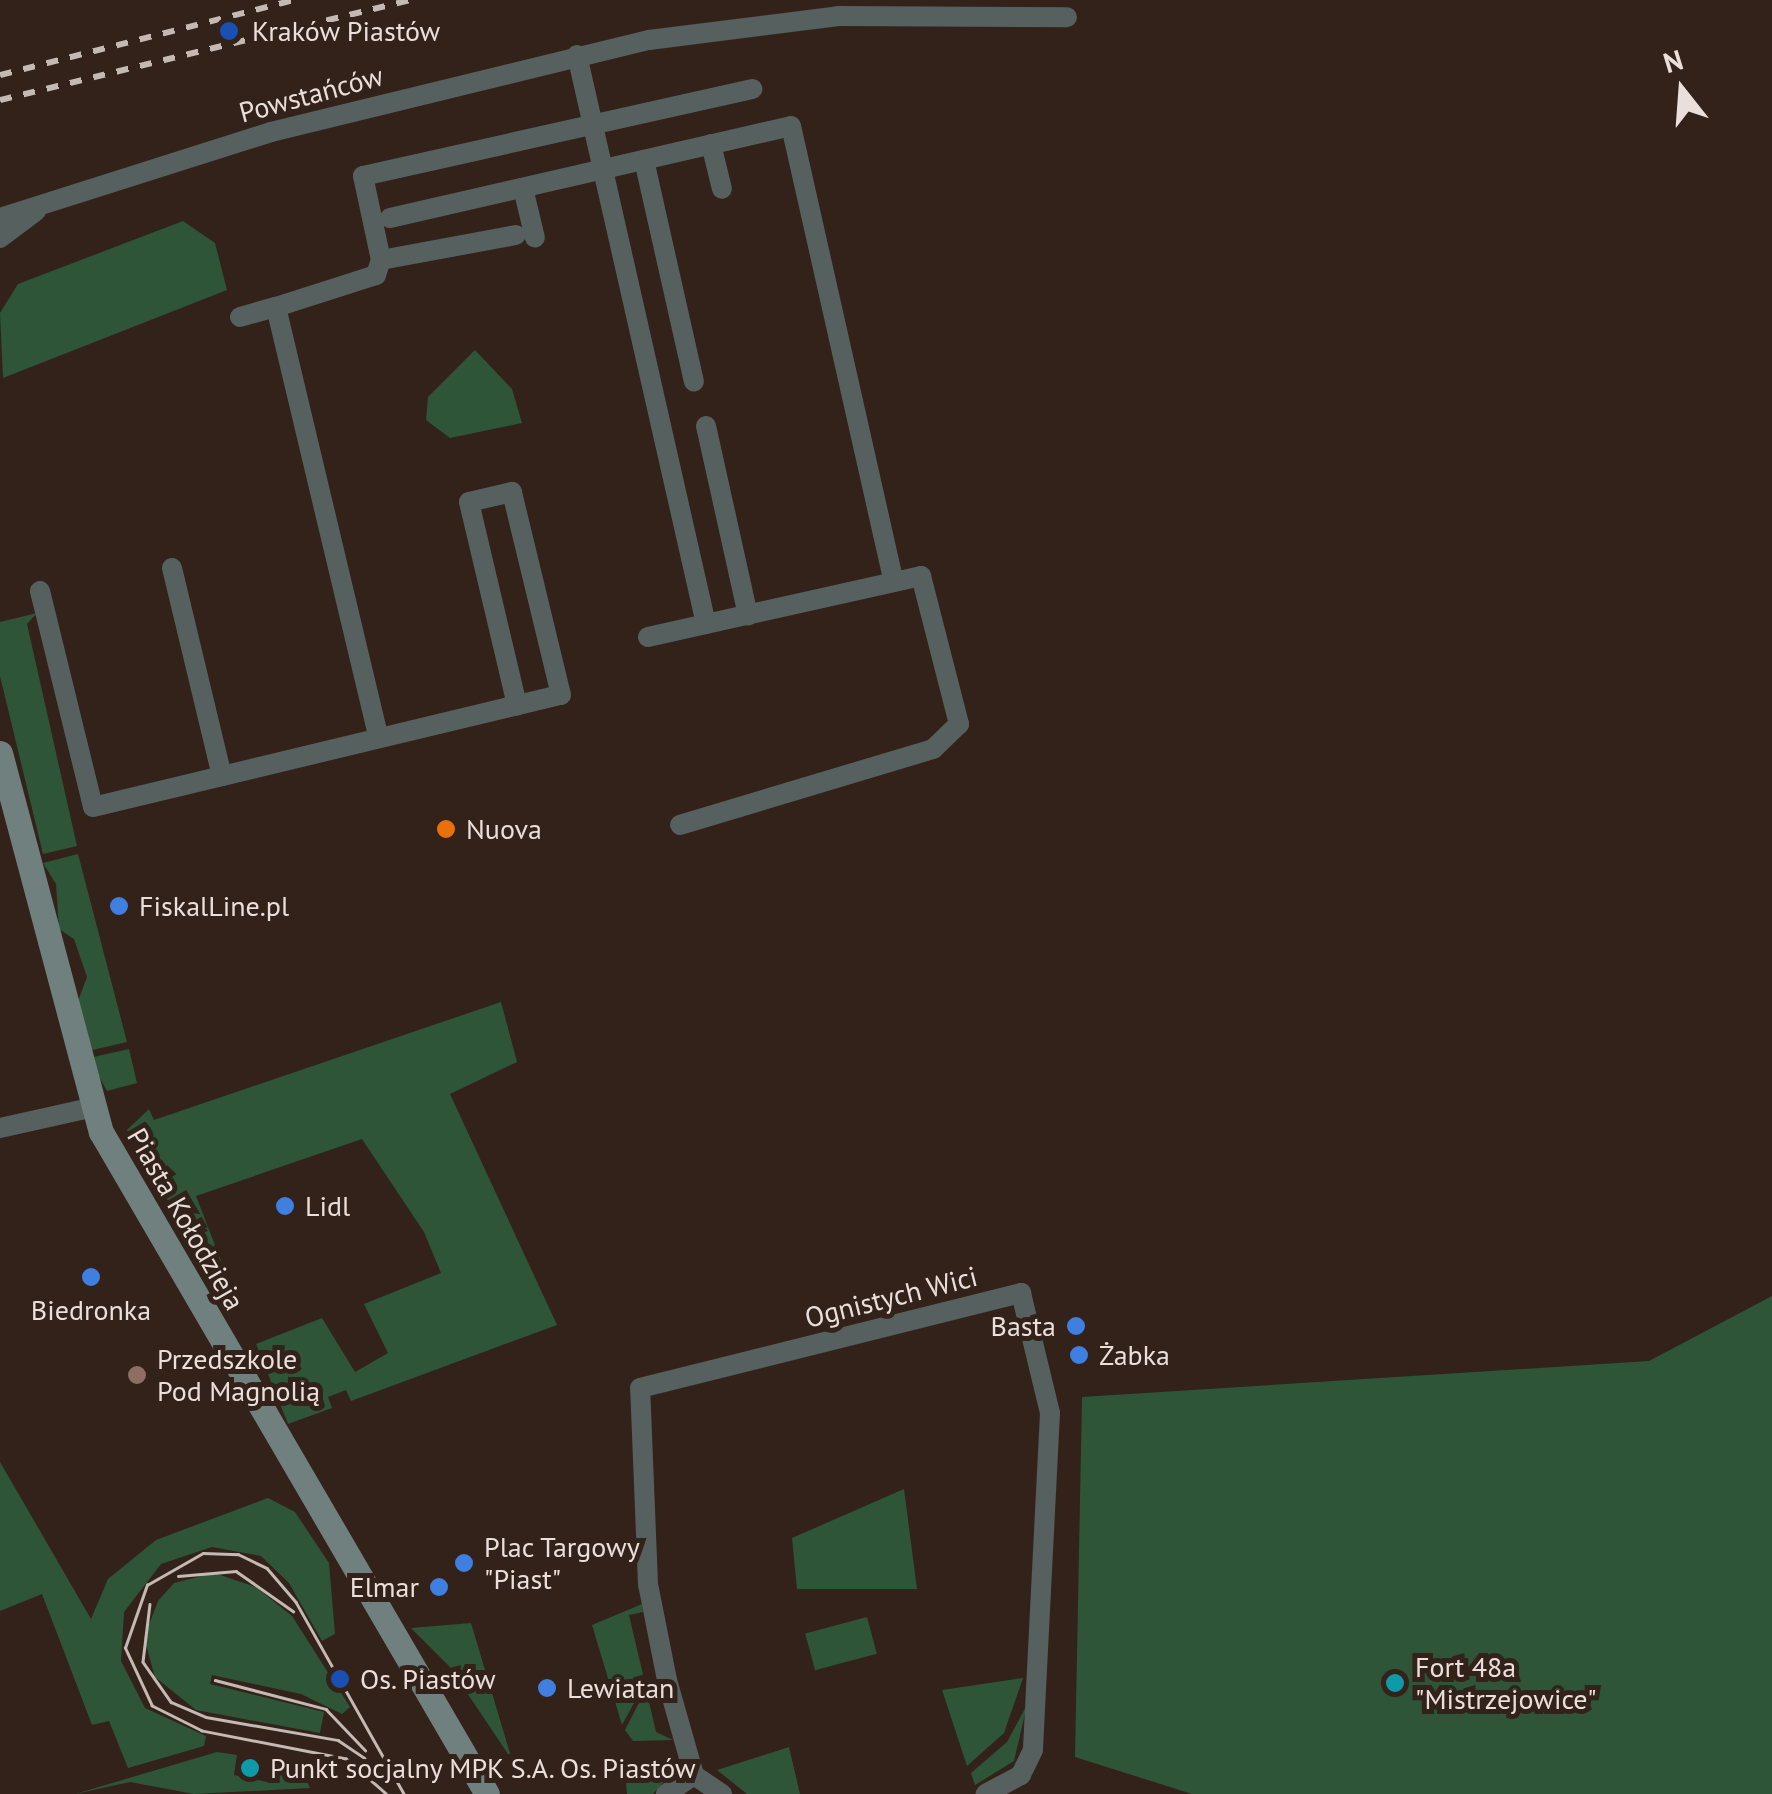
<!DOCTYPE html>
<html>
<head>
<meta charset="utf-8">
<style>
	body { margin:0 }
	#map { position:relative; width:1772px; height:1794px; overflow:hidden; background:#32221a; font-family:"PT Sans",sans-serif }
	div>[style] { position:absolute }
	.green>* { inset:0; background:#2e5537; transform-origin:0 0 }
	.street>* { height:20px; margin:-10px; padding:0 10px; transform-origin:10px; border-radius:10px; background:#56605f }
	.secondary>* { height:25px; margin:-12.5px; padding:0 12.5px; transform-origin:12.5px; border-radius:12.5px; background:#70807e }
	.tram>* { height:2.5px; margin:-1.25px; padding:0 1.25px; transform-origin:1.25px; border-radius:1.25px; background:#c5b9b3 }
	.rail>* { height:6px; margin-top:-3px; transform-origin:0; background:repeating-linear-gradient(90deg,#c5b9b3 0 12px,transparent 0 24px) }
	.dots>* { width:28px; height:28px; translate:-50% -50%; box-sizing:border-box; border:5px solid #32221a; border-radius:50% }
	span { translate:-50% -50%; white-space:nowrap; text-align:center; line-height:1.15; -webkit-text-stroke:10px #32221a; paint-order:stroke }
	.poi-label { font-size:28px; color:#eadfda }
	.left { translate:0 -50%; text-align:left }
	.right { translate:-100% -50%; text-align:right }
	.street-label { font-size:28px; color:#eadfda }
	.north { position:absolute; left:1632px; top:40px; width:100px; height:100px; -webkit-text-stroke:8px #32221a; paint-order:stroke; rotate:343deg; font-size:28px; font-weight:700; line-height:40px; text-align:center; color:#eadfda }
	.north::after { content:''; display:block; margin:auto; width:35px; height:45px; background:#eadfda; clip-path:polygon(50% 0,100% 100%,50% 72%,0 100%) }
</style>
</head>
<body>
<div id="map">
	<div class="green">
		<i style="clip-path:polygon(183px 221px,215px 243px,227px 290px,3px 378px,0 313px,18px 284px)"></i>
		<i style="clip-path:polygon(475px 350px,512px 389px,522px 423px,450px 438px,426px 420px,428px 397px)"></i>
		<i style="clip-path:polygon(37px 613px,27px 624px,77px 846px,43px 854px,0 676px,0 622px)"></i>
		<i style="clip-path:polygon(78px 854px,127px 1042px,88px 1051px,78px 1001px,87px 977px,74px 939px,59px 929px,56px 884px,43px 863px)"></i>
		<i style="clip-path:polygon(501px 1002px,517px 1062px,450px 1094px,557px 1325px,351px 1401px,346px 1390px,328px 1397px,332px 1408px,288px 1424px,256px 1344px,322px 1318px,355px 1372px,388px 1353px,364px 1304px,441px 1273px,424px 1232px,362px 1139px,196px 1196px,227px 1276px,217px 1285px,127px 1130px,149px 1109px,154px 1120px)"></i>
		<i style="clip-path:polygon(129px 1049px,137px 1083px,107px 1091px,89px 1058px)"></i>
		<i style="clip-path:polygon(1772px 1296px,1772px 1794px,1192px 1794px,1075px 1757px,1082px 1397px,1649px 1361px)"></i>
		<i style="clip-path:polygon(0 1462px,91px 1619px,108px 1579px,156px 1540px,268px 1498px,295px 1512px,329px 1563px,335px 1634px,322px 1641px,289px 1583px,261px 1556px,212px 1547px,161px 1564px,124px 1612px,121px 1661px,145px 1708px,206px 1736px,204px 1746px,128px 1768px,109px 1721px,92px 1725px,42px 1594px,0 1611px)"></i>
		<i style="clip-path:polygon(904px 1489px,917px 1589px,797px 1589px,792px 1538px)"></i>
		<i style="clip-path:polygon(214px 1573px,256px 1587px,292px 1616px,350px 1707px,342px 1714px,301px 1694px,212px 1675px,210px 1684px,324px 1712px,320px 1733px,196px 1710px,155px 1677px,144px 1638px,158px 1601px,174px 1583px)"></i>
		<i style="clip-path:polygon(642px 1604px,643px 1612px,629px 1615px,645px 1683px,622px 1725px,592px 1625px)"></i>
		<i style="left:867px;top:1617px;width:38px;height:64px;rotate:75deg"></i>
		<i style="clip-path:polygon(471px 1623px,512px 1760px,449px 1666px,411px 1628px)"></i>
		<i style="clip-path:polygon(1023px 1678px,1004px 1733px,967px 1766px,942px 1690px)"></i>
		<i style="clip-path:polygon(646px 1689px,656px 1732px,673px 1740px,633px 1741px,625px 1730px)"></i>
		<i style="clip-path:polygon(1027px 1705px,1014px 1761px,975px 1785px,971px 1773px,1007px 1742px)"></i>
		<i style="clip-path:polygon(789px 1747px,800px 1794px,747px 1794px,717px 1770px)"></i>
		<i style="clip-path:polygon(217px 1752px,237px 1755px,234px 1775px,267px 1782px,281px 1760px,300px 1764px,310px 1788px,194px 1794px,130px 1782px,75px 1794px)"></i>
		<i style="clip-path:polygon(624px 1757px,628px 1769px,676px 1768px,653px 1794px,627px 1794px)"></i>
	</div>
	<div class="street">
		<i style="left:577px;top:55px;width:583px;rotate:77.23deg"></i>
		<i style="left:711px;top:144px;width:46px;rotate:76.3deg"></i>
		<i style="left:644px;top:160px;width:227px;rotate:77.3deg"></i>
		<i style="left:523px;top:188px;width:51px;rotate:76.5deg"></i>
		<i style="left:0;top:218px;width:284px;rotate:-17.6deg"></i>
		<i style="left:271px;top:132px;width:389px;rotate:-13.7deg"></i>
		<i style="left:649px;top:40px;width:191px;rotate:-7.2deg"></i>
		<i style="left:838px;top:16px;width:229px;rotate:0.3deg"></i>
		<i style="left:390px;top:218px;width:411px;rotate:-12.9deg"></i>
		<i style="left:791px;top:126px;width:467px;rotate:77.3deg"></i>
		<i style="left:0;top:238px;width:45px;rotate:-36.9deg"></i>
		<i style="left:381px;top:260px;width:137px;rotate:-10.5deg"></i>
		<i style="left:276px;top:307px;width:105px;rotate:-17.7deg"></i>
		<i style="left:376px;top:275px;width:16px;rotate:-72deg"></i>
		<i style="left:381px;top:260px;width:86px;rotate:-102.1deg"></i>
		<i style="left:363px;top:176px;width:399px;rotate:-12.6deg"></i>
		<i style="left:240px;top:317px;width:37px;rotate:-16deg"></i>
		<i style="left:276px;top:307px;width:443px;rotate:76.6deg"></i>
		<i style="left:706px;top:426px;width:194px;rotate:77.5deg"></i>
		<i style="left:172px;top:568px;width:214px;rotate:76.5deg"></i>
		<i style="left:40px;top:591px;width:222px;rotate:76.2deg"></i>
		<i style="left:93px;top:807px;width:481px;rotate:-13.5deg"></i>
		<i style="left:561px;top:695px;width:209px;rotate:-103.6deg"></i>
		<i style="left:512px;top:492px;width:44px;rotate:166.9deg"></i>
		<i style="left:469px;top:502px;width:209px;rotate:76.7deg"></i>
		<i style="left:648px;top:637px;width:280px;rotate:-12.6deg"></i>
		<i style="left:921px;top:576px;width:153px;rotate:75.6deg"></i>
		<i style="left:959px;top:724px;width:36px;rotate:136deg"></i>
		<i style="left:933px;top:749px;width:264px;rotate:163.3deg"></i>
		<i style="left:0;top:1128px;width:92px;rotate:-12.5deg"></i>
		<i style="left:666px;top:1794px;width:34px;rotate:-34deg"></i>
		<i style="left:722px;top:1794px;width:34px;rotate:-146deg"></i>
		<i style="left:694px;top:1775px;width:99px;rotate:-105.9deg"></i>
		<i style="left:667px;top:1680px;width:98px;rotate:-101.2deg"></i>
		<i style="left:648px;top:1584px;width:196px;rotate:-92.3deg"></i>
		<i style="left:640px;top:1388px;width:393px;rotate:-14deg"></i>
		<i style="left:1021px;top:1293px;width:123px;rotate:76.4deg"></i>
		<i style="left:1050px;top:1413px;width:337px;rotate:92.9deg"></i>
		<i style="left:1033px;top:1750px;width:28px;rotate:116deg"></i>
		<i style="left:1021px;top:1775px;width:40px;rotate:152deg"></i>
	</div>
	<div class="secondary">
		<i style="left:0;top:753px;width:392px;rotate:75.1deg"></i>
		<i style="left:101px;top:1132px;width:766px;rotate:59.75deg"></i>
	</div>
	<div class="tram">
		<i style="left:178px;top:1576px;width:58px;rotate:-4.9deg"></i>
		<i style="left:236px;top:1571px;width:70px;rotate:35.1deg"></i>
		<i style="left:150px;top:1604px;width:58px;rotate:96.9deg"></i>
		<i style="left:143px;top:1662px;width:49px;rotate:55deg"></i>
		<i style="left:171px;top:1702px;width:38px;rotate:23deg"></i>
		<i style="left:206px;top:1717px;width:134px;rotate:9.9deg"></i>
		<i style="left:338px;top:1740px;width:32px;rotate:34deg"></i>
		<i style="left:215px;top:1680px;width:115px;rotate:14.6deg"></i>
		<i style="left:326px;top:1709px;width:57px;rotate:46.4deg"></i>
		<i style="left:386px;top:1794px;width:53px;rotate:-138.8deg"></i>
		<i style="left:346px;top:1759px;width:147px;rotate:-169deg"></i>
		<i style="left:202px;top:1731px;width:56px;rotate:-153.4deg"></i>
		<i style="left:152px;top:1706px;width:64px;rotate:-115deg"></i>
		<i style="left:125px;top:1648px;width:67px;rotate:-70.8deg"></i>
		<i style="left:147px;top:1585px;width:64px;rotate:-29.7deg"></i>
		<i style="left:203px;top:1553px;width:35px;rotate:2deg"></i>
		<i style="left:238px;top:1554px;width:32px;rotate:26deg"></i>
		<i style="left:267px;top:1568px;width:45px;rotate:49.5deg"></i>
		<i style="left:296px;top:1602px;width:220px;rotate:60.6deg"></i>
	</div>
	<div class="rail">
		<i style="left:0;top:75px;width:304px;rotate:-14.3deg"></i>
		<i style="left:0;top:100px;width:423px;rotate:-13.7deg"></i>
	</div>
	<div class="dots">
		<i style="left:229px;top:31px;background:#1a4fb4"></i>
		<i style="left:446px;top:829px;background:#e8710a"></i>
		<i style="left:119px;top:906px;background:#3f7fe0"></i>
		<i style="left:285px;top:1206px;background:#3f7fe0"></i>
		<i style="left:91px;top:1277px;background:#3f7fe0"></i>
		<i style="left:1076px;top:1326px;background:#3f7fe0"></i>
		<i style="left:1079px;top:1355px;background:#3f7fe0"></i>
		<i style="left:137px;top:1375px;background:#8d6e63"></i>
		<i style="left:464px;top:1563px;background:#3f7fe0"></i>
		<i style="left:439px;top:1587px;background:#3f7fe0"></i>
		<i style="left:340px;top:1679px;background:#1a4fb4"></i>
		<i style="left:1395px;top:1683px;background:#0f9aa8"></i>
		<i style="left:547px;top:1688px;background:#3f7fe0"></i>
		<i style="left:250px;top:1768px;background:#0f9aa8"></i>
	</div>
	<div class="poi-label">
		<span class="left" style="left:252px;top:31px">Kraków Piastów</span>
		<span class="left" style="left:466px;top:829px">Nuova</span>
		<span class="left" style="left:139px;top:906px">FiskalLine.pl</span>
		<span class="left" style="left:305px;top:1206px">Lidl</span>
		<span style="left:91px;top:1310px">Biedronka</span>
		<span class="right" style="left:1056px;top:1326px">Basta</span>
		<span class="left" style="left:1099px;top:1355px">Żabka</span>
		<span class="left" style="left:157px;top:1375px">Przedszkole<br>Pod Magnolią</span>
		<span class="left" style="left:484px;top:1563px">Plac Targowy<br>"Piast"</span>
		<span class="right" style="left:419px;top:1587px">Elmar</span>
		<span class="left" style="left:1415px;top:1683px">Fort 48a<br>"Mistrzejowice"</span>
		<span class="left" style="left:360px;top:1679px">Os. Piastów</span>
		<span class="left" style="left:567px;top:1688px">Lewiatan</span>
		<span class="left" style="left:270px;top:1768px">Punkt socjalny MPK S.A. Os. Piastów</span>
	</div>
	<div class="street-label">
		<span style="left:311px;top:94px;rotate:-15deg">Powstańców</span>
		<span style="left:186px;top:1219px;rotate:60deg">Piasta Kołodzieja</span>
		<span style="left:891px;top:1297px;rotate:-14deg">Ognistych Wici</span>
	</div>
	<div class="north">N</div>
</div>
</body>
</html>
